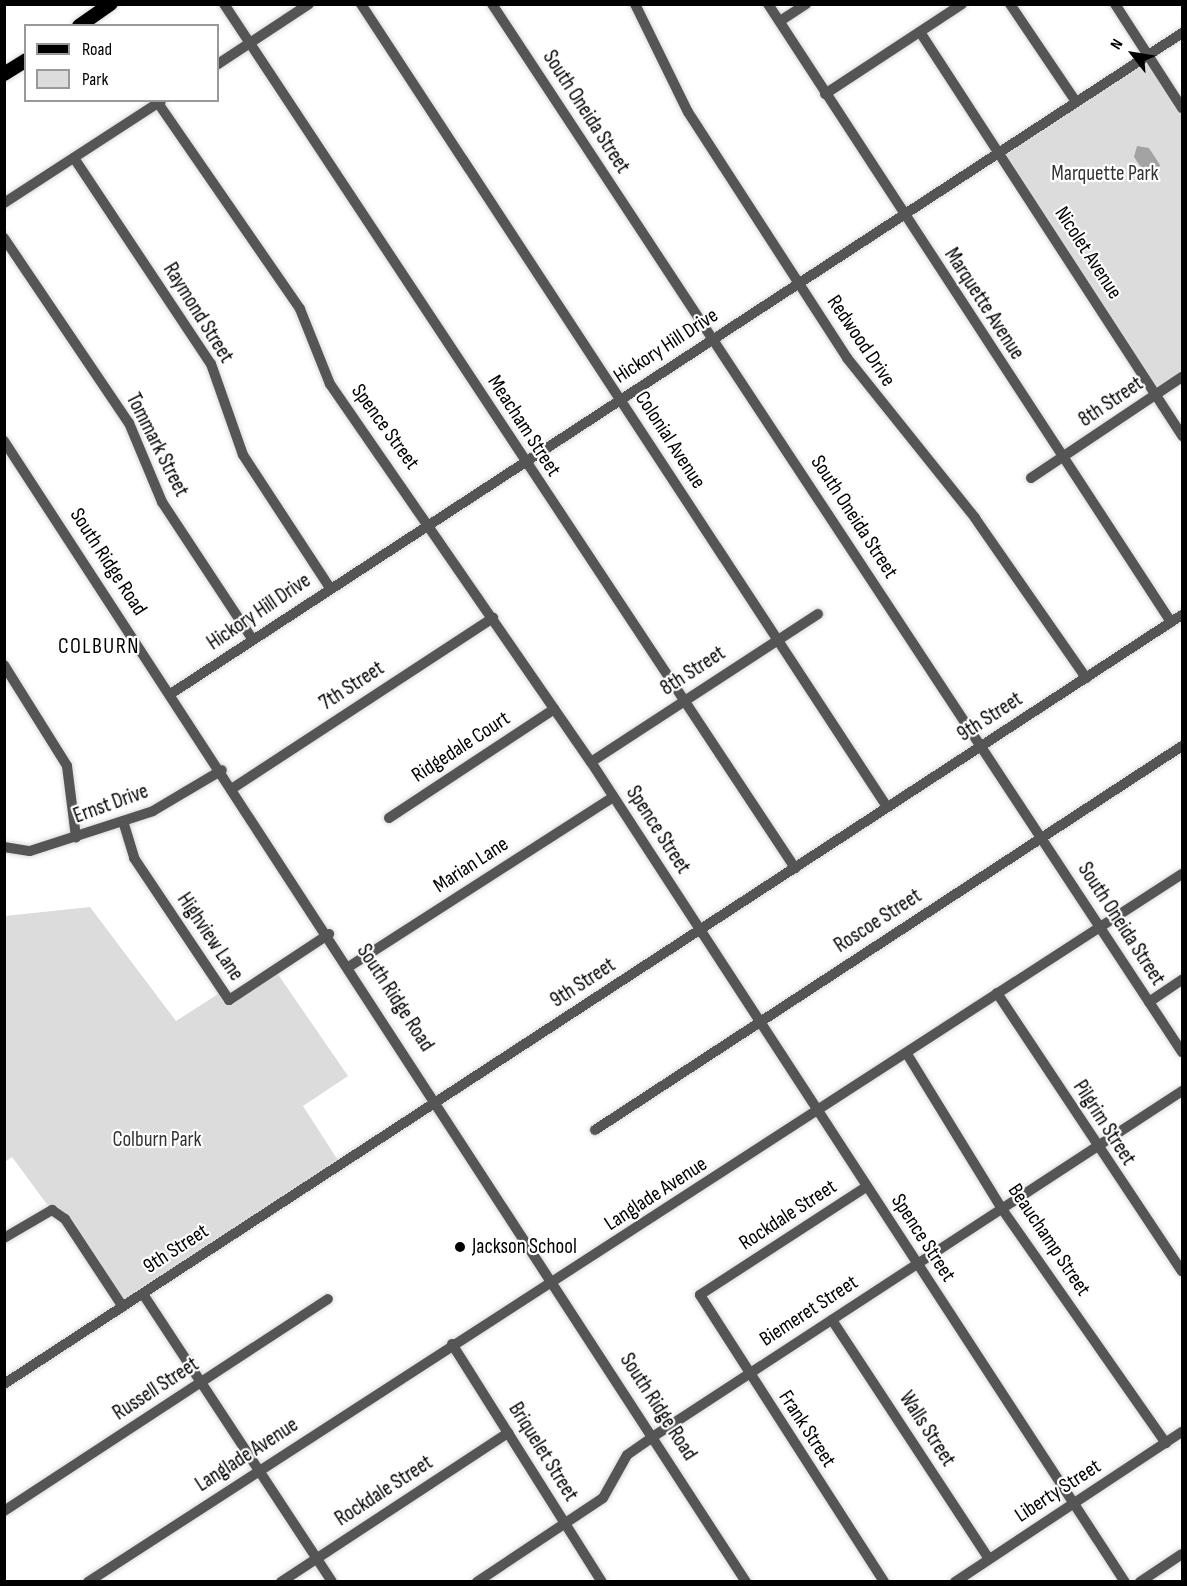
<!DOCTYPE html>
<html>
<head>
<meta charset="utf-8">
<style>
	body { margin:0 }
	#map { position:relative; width:1187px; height:1586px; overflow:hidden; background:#fff; font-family:"Sofia Sans Condensed",sans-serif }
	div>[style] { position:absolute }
	.green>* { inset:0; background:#dcdcdc }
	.water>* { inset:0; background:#a3a3a3 }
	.roads { filter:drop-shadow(0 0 2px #dbdbdb) drop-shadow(0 0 2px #dbdbdb) }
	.minor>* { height:10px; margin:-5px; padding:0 5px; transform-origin:5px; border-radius:5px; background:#555 }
	.major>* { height:14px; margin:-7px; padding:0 7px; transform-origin:7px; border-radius:7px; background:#000 }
	.dots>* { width:16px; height:16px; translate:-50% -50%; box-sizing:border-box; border:3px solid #fff; border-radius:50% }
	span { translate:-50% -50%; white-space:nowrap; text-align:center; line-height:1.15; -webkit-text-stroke:4.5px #fff; paint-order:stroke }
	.street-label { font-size:21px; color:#000 }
	.park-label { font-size:21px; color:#333 }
	.poi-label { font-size:21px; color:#000 }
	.left { translate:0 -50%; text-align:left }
	.neighbourhood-label { font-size:22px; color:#000; letter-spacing:1.5px }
	.frame { position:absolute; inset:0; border:6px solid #000; pointer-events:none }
	.legend { position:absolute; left:24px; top:24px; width:195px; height:78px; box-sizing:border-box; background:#fff; border:2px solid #999; margin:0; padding:8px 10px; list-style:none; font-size:18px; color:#000 }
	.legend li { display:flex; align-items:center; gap:12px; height:30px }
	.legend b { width:30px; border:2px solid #999 }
	.north { position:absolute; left:1103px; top:24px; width:60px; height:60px; -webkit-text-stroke:4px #fff; paint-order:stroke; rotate:301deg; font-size:16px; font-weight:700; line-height:24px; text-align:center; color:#000 }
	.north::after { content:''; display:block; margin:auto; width:21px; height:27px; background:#000; clip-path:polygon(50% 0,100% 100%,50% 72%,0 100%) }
</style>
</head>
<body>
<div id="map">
	<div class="green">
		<i style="clip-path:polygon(1148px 55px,1182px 108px,1182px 377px,1156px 395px,1000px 152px)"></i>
		<i style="clip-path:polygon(90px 907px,176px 1021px,223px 991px,229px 999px,275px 970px,348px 1076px,303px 1106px,341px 1165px,123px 1307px,12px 1157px,5px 1162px,5px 916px)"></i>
	</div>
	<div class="water">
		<i style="clip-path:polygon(1137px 146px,1149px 148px,1160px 165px,1154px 177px,1147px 176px,1134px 157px)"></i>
	</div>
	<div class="roads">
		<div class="minor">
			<i style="left:224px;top:4px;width:1036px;rotate:56.54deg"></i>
			<i style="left:361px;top:4px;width:960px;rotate:56.77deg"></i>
			<i style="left:492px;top:4px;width:1255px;rotate:56.64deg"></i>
			<i style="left:635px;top:4px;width:120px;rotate:63.9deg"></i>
			<i style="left:688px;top:112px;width:293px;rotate:57.1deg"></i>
			<i style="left:847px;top:358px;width:205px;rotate:51.3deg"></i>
			<i style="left:975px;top:518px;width:195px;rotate:55.2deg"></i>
			<i style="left:768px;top:4px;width:738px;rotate:56.89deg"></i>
			<i style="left:1010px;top:4px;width:118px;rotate:56deg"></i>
			<i style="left:1115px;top:4px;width:124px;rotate:57.2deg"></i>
			<i style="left:780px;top:21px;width:31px;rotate:-33deg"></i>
			<i style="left:920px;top:32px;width:482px;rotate:57deg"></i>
			<i style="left:218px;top:64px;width:109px;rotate:-33.4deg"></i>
			<i style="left:825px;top:94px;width:164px;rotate:-33.3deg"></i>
			<i style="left:158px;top:103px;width:250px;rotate:55.4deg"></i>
			<i style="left:300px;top:309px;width:81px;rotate:68.2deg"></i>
			<i style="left:330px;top:384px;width:459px;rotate:55.4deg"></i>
			<i style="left:591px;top:762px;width:979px;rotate:56.93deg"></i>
			<i style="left:74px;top:158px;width:247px;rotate:56.4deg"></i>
			<i style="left:211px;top:364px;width:96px;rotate:70.6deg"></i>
			<i style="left:243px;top:455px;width:159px;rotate:56.8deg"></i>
			<i style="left:4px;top:203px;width:187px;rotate:-33deg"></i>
			<i style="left:4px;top:238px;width:223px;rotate:56deg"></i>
			<i style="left:129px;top:423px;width:86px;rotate:67.3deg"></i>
			<i style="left:162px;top:502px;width:165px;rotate:56.6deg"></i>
			<i style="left:4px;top:441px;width:1361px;rotate:56.96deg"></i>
			<i style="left:1031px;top:478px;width:182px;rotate:-33.8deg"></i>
			<i style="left:4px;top:665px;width:119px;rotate:58deg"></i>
			<i style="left:67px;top:766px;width:72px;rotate:82.8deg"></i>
			<i style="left:172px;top:693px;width:1207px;rotate:-33.16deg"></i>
			<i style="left:591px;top:762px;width:271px;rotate:-33.1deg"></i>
			<i style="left:233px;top:788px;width:311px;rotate:-33.2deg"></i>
			<i style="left:389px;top:818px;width:198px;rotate:-33.4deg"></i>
			<i style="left:123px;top:821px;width:39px;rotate:73deg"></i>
			<i style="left:134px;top:858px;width:171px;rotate:56.2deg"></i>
			<i style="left:229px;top:1000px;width:120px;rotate:-33.4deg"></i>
			<i style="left:4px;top:847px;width:26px;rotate:9deg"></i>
			<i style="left:30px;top:851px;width:129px;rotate:-18deg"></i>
			<i style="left:153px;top:811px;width:80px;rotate:-30.7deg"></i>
			<i style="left:350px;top:966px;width:313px;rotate:-32.7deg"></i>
			<i style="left:997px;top:993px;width:334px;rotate:56.4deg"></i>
			<i style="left:1149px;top:1002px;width:40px;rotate:-34deg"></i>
			<i style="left:907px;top:1054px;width:182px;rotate:58.5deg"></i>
			<i style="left:1002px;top:1209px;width:286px;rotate:55deg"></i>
			<i style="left:595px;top:1130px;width:701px;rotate:-33.19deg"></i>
			<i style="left:866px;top:1187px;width:198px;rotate:147deg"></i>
			<i style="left:700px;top:1295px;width:341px;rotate:57.3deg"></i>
			<i style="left:4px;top:1238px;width:56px;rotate:-30.3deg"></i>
			<i style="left:52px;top:1210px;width:16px;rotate:35deg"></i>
			<i style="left:65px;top:1219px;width:105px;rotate:56.6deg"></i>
			<i style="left:143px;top:1294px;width:344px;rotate:56.7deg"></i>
			<i style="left:832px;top:1320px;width:286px;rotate:56.7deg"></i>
			<i style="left:452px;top:1344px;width:281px;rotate:57.8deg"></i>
			<i style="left:4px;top:1384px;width:1407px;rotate:-33.14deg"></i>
			<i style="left:4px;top:1511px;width:387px;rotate:-33.2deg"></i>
			<i style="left:88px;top:1582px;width:1303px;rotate:-32.91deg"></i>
			<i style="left:281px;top:1582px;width:272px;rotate:-33.3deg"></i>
			<i style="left:477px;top:1582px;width:151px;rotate:-33.7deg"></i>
			<i style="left:603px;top:1498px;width:49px;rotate:-60.8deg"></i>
			<i style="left:627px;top:1455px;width:33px;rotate:-35deg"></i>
			<i style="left:654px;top:1436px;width:631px;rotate:-33.16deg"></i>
			<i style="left:955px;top:1582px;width:272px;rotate:-33.5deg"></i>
			<i style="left:1140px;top:1582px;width:50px;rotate:-33.7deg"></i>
		</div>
		<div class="major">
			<i style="left:79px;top:26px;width:39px;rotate:-35deg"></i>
			<i style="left:4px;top:74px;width:26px;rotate:-32deg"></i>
		</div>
	</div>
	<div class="dots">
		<i style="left:460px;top:1247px;background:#000"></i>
	</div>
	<div class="street-label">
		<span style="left:586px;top:112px;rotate:57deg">South Oneida Street</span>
		<span style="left:1088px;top:253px;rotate:57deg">Nicolet Avenue</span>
		<span style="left:984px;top:304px;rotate:57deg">Marquette Avenue</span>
		<span style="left:198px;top:313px;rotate:58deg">Raymond Street</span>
		<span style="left:861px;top:341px;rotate:56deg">Redwood Drive</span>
		<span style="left:666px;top:346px;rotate:-33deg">Hickory Hill Drive</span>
		<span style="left:1111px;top:402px;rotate:-34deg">8th Street</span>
		<span style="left:524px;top:426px;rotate:57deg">Meacham Street</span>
		<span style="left:385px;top:427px;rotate:54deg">Spence Street</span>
		<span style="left:670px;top:440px;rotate:57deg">Colonial Avenue</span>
		<span style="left:157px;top:445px;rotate:63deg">Tommark Street</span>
		<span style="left:854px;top:517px;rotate:57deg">South Oneida Street</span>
		<span style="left:108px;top:562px;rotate:57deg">South Ridge Road</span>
		<span style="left:259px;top:612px;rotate:-34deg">Hickory Hill Drive</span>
		<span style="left:693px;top:671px;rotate:-33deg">8th Street</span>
		<span style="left:352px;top:686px;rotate:-33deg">7th Street</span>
		<span style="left:990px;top:717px;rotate:-33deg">9th Street</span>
		<span style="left:461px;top:747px;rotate:-33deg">Ridgedale Court</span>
		<span style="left:111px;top:804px;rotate:-20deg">Ernst Drive</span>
		<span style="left:658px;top:830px;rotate:57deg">Spence Street</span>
		<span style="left:471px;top:865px;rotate:-33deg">Marian Lane</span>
		<span style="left:878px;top:921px;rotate:-33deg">Roscoe Street</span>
		<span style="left:1121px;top:924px;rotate:57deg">South Oneida Street</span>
		<span style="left:210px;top:937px;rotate:56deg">Highview Lane</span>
		<span style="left:583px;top:983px;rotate:-33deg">9th Street</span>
		<span style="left:395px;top:998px;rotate:57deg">South Ridge Road</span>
		<span style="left:1104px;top:1123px;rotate:57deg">Pilgrim Street</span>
		<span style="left:656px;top:1194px;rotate:-33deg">Langlade Avenue</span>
		<span style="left:788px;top:1215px;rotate:-33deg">Rockdale Street</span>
		<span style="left:923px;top:1238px;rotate:57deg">Spence Street</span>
		<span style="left:1049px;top:1240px;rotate:56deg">Beauchamp Street</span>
		<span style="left:176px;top:1249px;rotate:-33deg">9th Street</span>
		<span style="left:809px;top:1311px;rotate:-33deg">Biemeret Street</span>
		<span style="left:156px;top:1389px;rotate:-33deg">Russell Street</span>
		<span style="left:658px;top:1407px;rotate:57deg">South Ridge Road</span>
		<span style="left:807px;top:1429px;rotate:57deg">Frank Street</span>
		<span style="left:927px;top:1429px;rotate:57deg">Walls Street</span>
		<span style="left:543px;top:1452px;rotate:58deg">Briquelet Street</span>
		<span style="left:247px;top:1455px;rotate:-33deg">Langlade Avenue</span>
		<span style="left:384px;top:1491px;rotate:-33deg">Rockdale Street</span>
		<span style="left:1058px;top:1491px;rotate:-33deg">Liberty Street</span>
	</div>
	<div class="park-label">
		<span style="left:1105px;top:174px">Marquette Park</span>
		<span style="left:157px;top:1140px">Colburn Park</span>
	</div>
	<div class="poi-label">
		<span class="left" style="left:472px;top:1247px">Jackson School</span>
	</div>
	<div class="neighbourhood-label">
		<span style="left:99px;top:647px">COLBURN</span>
	</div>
	<div class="frame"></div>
	<ul class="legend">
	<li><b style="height:8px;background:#000"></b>Road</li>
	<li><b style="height:16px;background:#dcdcdc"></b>Park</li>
	</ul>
	<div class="north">N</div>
</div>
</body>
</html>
